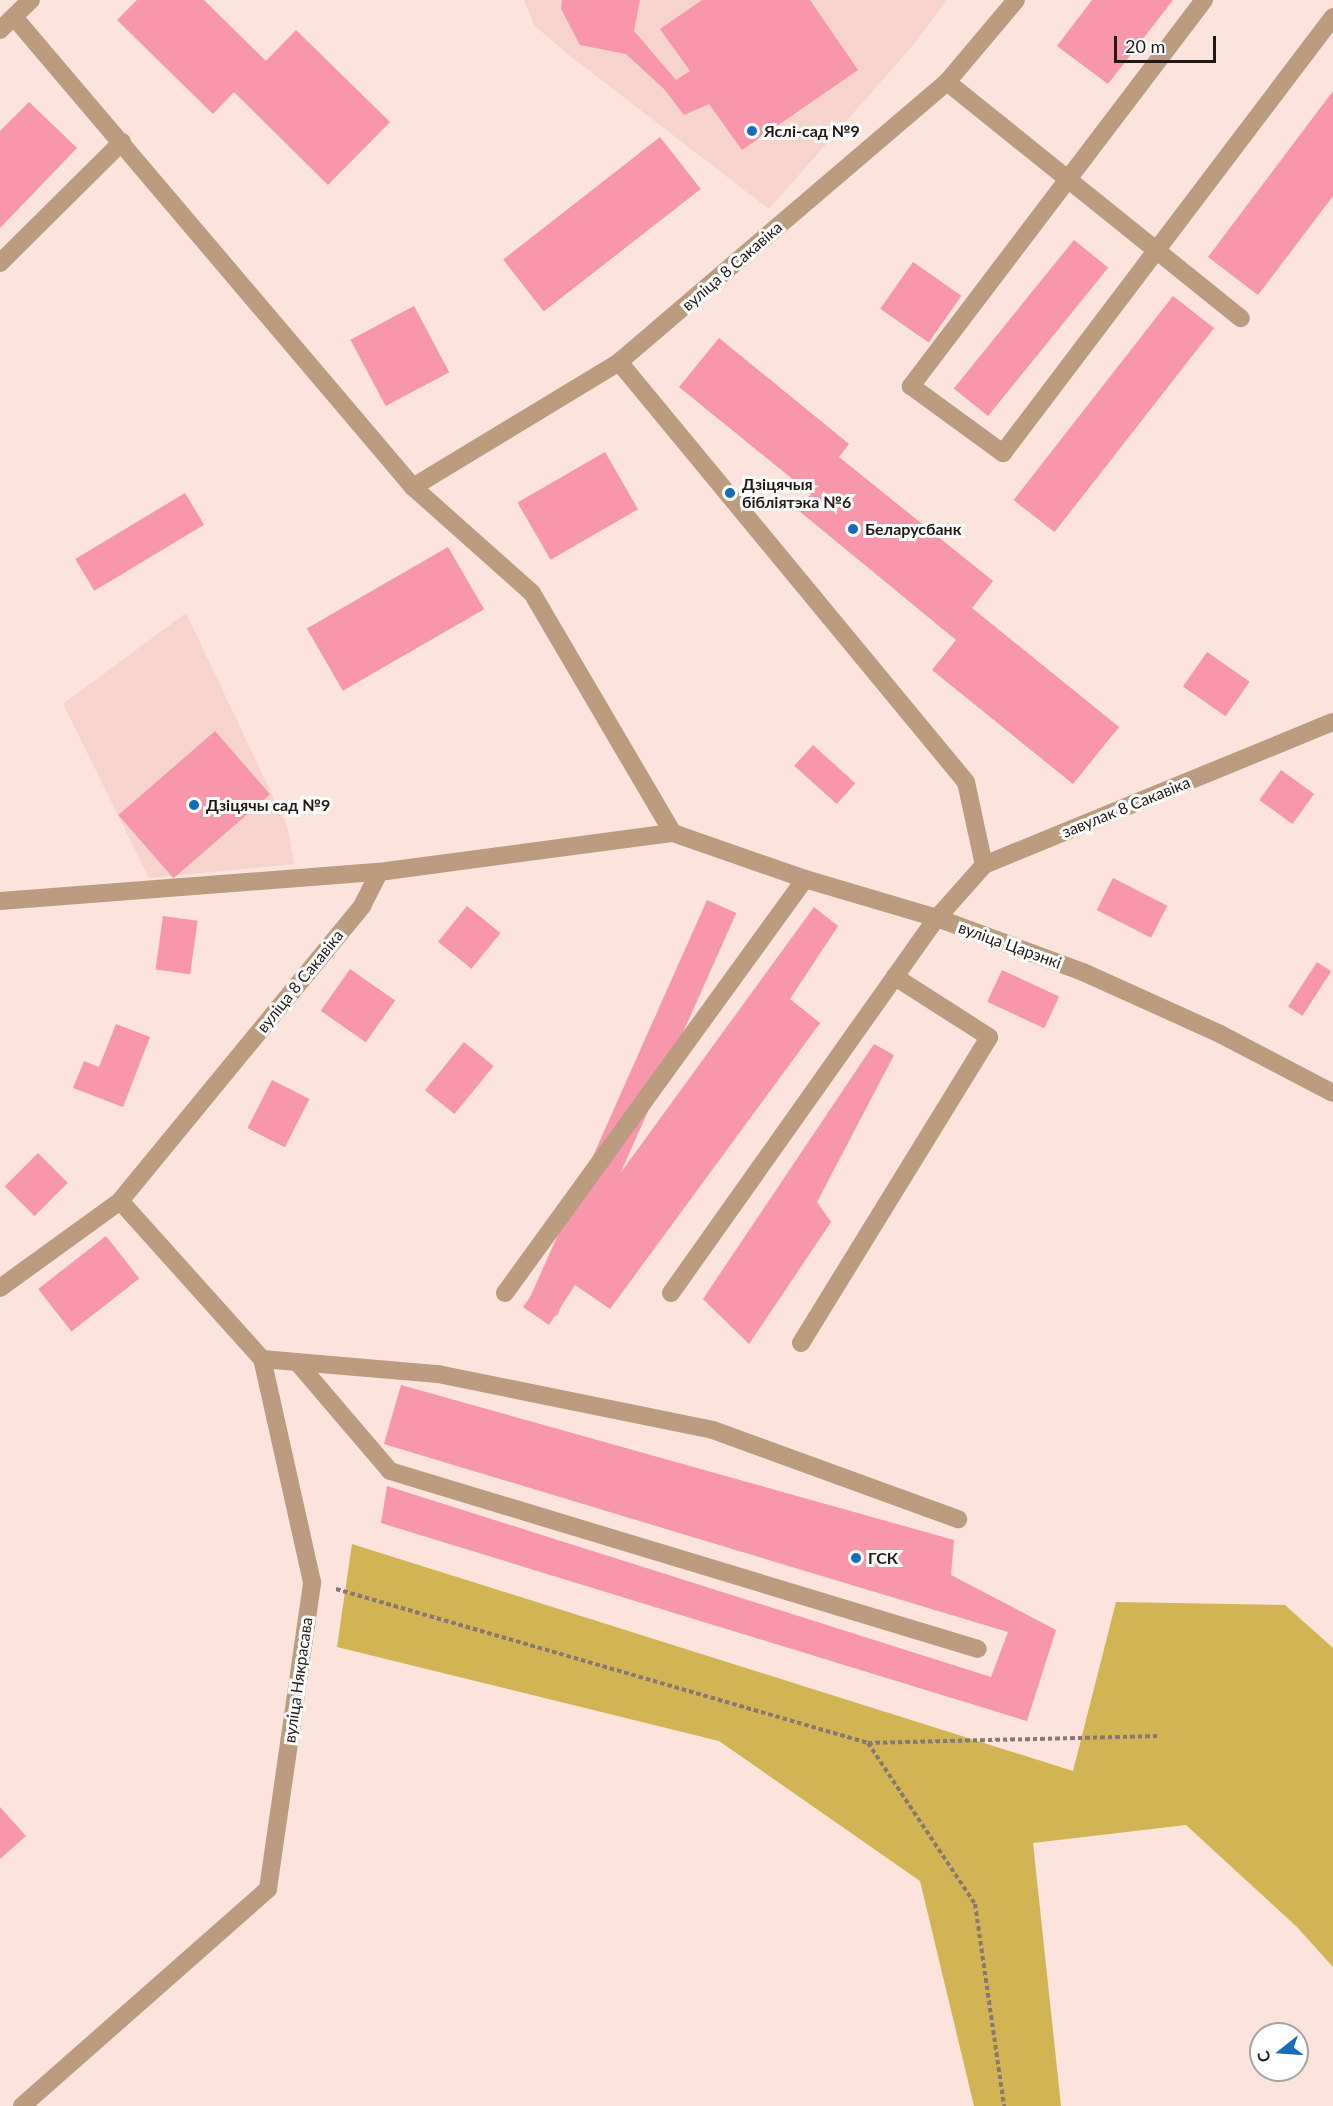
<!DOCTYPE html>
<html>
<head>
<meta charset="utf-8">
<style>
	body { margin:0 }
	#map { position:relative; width:1333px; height:2106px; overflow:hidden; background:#fce3dc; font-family:Lato,sans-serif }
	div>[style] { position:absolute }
	.built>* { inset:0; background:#f6d4cb }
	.forest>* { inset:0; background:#d1b554 }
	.building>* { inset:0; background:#f896ab; transform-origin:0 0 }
	.path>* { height:4px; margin-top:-2px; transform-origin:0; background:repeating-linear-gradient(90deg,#887873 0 4.5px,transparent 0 7.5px) }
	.service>* { height:18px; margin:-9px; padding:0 9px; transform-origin:9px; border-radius:9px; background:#bb9c7f }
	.minor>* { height:18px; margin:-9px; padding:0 9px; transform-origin:9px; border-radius:9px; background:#bb9c7f }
	.tertiary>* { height:18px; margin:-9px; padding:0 9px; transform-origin:9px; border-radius:9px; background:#bb9c7f }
	.dots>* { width:16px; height:16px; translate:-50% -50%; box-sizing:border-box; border:3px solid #fff; border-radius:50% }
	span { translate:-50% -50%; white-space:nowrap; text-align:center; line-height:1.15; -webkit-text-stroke:6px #fff; paint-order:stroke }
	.poi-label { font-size:16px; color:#221917; font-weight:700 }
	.left { translate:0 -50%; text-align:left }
	.street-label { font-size:16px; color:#221917 }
	.north { position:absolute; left:1249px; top:2022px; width:60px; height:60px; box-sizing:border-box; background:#fff; border:2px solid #a7a3a2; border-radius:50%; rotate:253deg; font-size:16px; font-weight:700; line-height:24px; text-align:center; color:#221917 }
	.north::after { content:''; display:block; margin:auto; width:21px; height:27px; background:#146dba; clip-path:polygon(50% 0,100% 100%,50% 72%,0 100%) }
	.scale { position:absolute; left:1114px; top:36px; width:102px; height:27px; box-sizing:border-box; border:3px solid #221917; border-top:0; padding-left:8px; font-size:18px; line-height:21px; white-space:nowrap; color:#221917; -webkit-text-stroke:4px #fff; paint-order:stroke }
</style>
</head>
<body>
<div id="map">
	<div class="built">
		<i style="clip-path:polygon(524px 0,947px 0,915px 43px,769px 209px,565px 52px,534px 25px)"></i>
		<i style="clip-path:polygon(186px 613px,287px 826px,294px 864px,149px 878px,63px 704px)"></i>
	</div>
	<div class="forest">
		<i style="clip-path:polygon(352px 1544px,1073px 1771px,1116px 1602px,1285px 1605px,1333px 1648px,1333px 1967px,1296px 1926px,1186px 1825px,1033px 1843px,1061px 2106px,974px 2106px,920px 1881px,719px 1741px,337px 1647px)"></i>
	</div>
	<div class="building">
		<i style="clip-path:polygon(137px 0,204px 0,266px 61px,296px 30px,390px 122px,328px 185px,234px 92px,213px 114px,117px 20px)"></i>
		<i style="clip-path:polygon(562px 0,640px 0,634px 31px,676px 80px,690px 71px,660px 29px,702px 0,810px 0,858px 70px,742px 150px,709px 104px,684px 115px,664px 89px,626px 54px,580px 45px,561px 9px)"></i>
		<i style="clip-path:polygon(1092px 0,1173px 0,1108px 84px,1057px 46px)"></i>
		<i style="clip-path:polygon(1333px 91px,1333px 196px,1258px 295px,1208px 257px)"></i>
		<i style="clip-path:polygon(29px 102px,77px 148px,0 228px,0 131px)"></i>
		<i style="left:660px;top:137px;width:66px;height:199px;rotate:52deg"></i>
		<i style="left:1074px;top:240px;width:44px;height:191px;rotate:39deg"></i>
		<i style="left:913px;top:262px;width:59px;height:57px;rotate:35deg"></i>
		<i style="left:1173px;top:296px;width:52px;height:259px;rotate:38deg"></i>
		<i style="left:414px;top:306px;width:75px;height:72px;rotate:62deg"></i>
		<i style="clip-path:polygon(719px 338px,849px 444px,839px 457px,993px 581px,972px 608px,1119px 727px,1073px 784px,932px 670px,956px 640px,798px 510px,811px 494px,679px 387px)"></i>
		<i style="left:605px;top:452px;width:66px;height:101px;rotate:60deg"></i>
		<i style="left:185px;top:493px;width:37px;height:128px;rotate:59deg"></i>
		<i style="left:448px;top:547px;width:72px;height:163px;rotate:60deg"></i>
		<i style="left:1207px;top:652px;width:52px;height:42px;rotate:35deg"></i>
		<i style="left:215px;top:731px;width:84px;height:128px;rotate:49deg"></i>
		<i style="left:813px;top:745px;width:57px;height:28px;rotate:42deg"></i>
		<i style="left:1281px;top:770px;width:41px;height:37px;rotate:36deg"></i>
		<i style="left:1113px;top:878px;width:61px;height:36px;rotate:27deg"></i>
		<i style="left:707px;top:900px;width:32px;height:441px;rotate:24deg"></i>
		<i style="left:467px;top:906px;width:43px;height:46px;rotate:39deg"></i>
		<i style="clip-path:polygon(814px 907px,838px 926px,790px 999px,820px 1023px,610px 1309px,575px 1285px,549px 1325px,523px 1307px)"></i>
		<i style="left:163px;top:916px;width:35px;height:54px;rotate:8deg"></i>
		<i style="left:1317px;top:962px;width:17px;height:53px;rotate:33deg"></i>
		<i style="left:350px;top:969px;width:55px;height:51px;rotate:35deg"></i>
		<i style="left:1002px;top:970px;width:63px;height:35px;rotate:25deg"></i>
		<i style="clip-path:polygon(116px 1024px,150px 1037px,123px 1107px,73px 1088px,84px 1061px,99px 1067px)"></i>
		<i style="left:464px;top:1042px;width:38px;height:62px;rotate:39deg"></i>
		<i style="clip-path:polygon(874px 1044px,894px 1055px,817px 1202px,831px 1222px,749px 1344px,703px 1299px)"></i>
		<i style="left:272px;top:1080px;width:42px;height:54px;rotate:27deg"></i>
		<i style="left:38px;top:1153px;width:42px;height:47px;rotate:45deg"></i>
		<i style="left:106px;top:1236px;width:54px;height:86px;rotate:52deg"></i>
		<i style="clip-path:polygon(401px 1385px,954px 1540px,951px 1575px,1056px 1630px,1027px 1721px,381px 1523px,387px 1486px,991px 1677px,1008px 1632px,384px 1444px)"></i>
		<i style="clip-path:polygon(0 1807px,26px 1836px,0 1859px)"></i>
	</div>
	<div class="path">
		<i style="left:336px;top:1589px;width:554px;rotate:16.14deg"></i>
		<i style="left:868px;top:1743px;width:291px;rotate:-1.4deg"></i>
		<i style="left:868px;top:1743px;width:193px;rotate:56.4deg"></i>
		<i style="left:975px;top:1904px;width:204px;rotate:81.8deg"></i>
	</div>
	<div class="service">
		<i style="left:1204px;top:0;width:485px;rotate:127.2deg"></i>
		<i style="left:911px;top:386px;width:114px;rotate:36.1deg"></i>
		<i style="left:1003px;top:453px;width:547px;rotate:-52.88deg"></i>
		<i style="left:947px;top:82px;width:377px;rotate:38.8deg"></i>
		<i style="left:0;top:263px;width:172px;rotate:-44.8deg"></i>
		<i style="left:619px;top:362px;width:545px;rotate:50.44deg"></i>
		<i style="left:966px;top:782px;width:85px;rotate:77.8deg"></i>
		<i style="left:0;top:901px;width:380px;rotate:-4.4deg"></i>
		<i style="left:505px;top:1293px;width:511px;rotate:-54.07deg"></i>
		<i style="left:671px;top:1293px;width:460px;rotate:-54.7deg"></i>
		<i style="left:801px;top:1343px;width:359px;rotate:-58.4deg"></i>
		<i style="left:989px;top:1037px;width:112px;rotate:-147.4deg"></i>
		<i style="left:262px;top:1359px;width:177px;rotate:4.9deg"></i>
		<i style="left:438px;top:1374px;width:281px;rotate:11.5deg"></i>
		<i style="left:713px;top:1430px;width:261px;rotate:20deg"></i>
		<i style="left:297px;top:1362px;width:143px;rotate:49.5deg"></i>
		<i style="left:390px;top:1471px;width:614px;rotate:16.84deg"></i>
	</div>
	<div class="minor">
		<i style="left:14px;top:17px;width:617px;rotate:49.67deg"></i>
		<i style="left:413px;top:487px;width:159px;rotate:41.7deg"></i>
		<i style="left:532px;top:593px;width:278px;rotate:59.6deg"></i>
		<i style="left:413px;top:487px;width:241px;rotate:-31.2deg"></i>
		<i style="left:619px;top:362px;width:431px;rotate:-40.5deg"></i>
		<i style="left:947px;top:82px;width:107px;rotate:-49.9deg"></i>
		<i style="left:937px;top:918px;width:71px;rotate:-48.4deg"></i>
		<i style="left:984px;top:865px;width:377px;rotate:-22.3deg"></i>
		<i style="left:0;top:1288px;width:148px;rotate:-35.9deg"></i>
		<i style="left:120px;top:1201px;width:382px;rotate:-50.6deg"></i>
		<i style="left:362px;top:906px;width:38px;rotate:-63deg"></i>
		<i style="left:379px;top:872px;width:297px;rotate:-7.6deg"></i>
		<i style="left:673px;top:833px;width:140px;rotate:19.2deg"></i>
		<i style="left:805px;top:879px;width:138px;rotate:16.5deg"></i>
		<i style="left:937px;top:918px;width:156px;rotate:20.3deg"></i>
		<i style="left:1083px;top:972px;width:150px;rotate:24.3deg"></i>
		<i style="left:1220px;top:1034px;width:127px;rotate:27.6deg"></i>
		<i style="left:22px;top:2106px;width:328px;rotate:-41.4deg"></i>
		<i style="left:268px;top:1889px;width:310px;rotate:-81.8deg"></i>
		<i style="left:312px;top:1582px;width:229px;rotate:-102.6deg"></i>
		<i style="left:262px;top:1359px;width:212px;rotate:-131.9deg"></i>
	</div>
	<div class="tertiary">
		<i style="left:0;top:30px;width:43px;rotate:-44.1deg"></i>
	</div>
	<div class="dots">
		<i style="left:752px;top:131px;background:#146dba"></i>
		<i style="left:730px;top:493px;background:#146dba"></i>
		<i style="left:853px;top:529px;background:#146dba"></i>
		<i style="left:194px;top:805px;background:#146dba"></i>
		<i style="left:856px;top:1558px;background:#146dba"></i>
	</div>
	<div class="poi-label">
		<span class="left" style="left:764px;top:131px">Яслі-сад №9</span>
		<span class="left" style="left:742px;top:493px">Дзіцячыя<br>бібліятэка №6</span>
		<span class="left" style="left:865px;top:529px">Беларусбанк</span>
		<span class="left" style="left:206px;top:805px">Дзіцячы сад №9</span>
		<span class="left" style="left:868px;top:1558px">ГСК</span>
	</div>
	<div class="street-label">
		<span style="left:732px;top:266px;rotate:-41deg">вуліца 8 Сакавіка</span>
		<span style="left:1126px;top:807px;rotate:-22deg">завулак 8 Сакавіка</span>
		<span style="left:1010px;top:945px;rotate:20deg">вуліца Царэнкі</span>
		<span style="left:300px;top:981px;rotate:-51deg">вуліца 8 Сакавіка</span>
		<span style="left:298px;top:1680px;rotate:-82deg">вуліца Някрасава</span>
	</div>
	<div class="north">С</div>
	<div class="scale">20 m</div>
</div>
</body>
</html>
